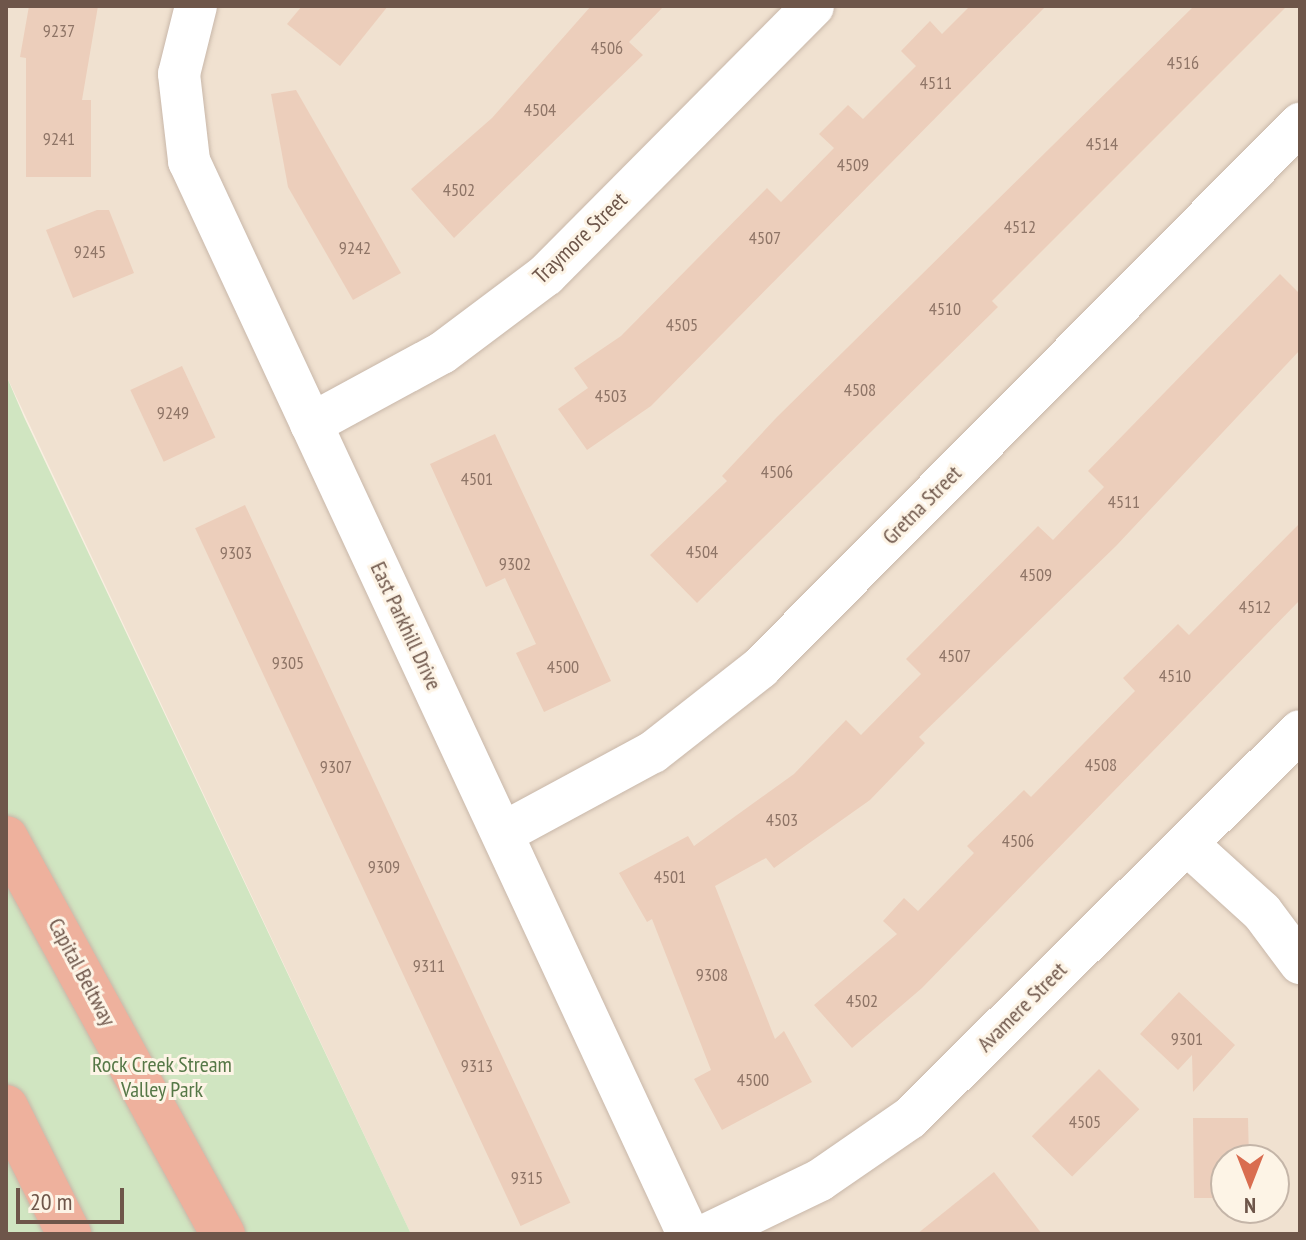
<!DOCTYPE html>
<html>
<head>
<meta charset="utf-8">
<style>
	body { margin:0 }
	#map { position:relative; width:1306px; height:1240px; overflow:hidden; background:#f9efe1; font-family:"PT Sans Narrow",sans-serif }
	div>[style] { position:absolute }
	.residential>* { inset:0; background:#f0e1d0 }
	.green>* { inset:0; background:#d0e5c1 }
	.building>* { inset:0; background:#eccebb; transform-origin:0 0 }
	.roads { filter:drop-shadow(0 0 2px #c8b7a9) drop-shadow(0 0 2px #c8b7a9) }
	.minor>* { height:42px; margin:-21px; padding:0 21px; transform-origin:21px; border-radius:21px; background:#fff }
	.highway>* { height:44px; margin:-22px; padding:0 22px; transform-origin:22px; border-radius:22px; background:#eeb19d }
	span { translate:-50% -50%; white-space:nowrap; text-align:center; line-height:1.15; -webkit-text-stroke:6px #fdf4e6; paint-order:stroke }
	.number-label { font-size:18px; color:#8e7466 }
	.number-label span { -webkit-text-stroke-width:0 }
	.street-label { font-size:22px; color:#6e564a }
	.park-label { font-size:22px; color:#567847 }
	.frame { position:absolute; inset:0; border:8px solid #6e564a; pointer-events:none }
	.north { position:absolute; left:1210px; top:1144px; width:80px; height:80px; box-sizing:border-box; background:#fdf4e6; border:2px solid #c4b5a8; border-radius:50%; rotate:180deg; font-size:22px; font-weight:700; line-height:32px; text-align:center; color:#6e564a }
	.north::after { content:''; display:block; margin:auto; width:28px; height:36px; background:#d96d50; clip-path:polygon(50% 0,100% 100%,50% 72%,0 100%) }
	.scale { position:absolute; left:16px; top:1188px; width:108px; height:36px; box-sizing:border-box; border:4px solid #6e564a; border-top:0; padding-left:10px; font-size:24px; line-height:28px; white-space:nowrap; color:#6e564a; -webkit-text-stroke:6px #fdf4e6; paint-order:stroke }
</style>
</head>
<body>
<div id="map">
	<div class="residential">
		<i style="clip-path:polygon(evenodd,6px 6px,1300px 6px,1300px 1234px,411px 1234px,6px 375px,6px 6px,1226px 1160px,1274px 1160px,1274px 1208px,1226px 1208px,1226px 1160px)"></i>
	</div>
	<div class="green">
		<i style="clip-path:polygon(6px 375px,24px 417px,411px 1234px,6px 1234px)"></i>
	</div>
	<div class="building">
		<i style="clip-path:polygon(29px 6px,98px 6px,82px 100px,91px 100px,91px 177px,26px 177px,26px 58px,20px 57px)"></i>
		<i style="clip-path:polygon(302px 6px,388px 6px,340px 66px,287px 24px)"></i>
		<i style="clip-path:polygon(591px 6px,664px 6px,629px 42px,643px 55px,454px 238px,411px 189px,492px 118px)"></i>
		<i style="clip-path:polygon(970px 6px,1046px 6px,651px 406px,587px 450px,558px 409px,588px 388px,574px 368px,621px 336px,767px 188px,781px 202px,834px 148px,819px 134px,848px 105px,863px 119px,916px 66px,901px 51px,930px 21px,942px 34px)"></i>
		<i style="clip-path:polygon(1194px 6px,1287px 6px,992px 301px,998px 307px,697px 603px,650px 555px,727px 481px,722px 476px,777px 417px)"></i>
		<i style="clip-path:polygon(296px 90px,401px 273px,353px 300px,288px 187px,271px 94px)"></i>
		<i style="clip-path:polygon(97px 210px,109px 210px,134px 273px,73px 298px,46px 230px)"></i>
		<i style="clip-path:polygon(1280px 274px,1300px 294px,1300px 350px,1116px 546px,919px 737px,925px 743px,870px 800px,774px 868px,766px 858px,715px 886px,775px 1039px,784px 1031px,812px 1082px,722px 1130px,694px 1079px,711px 1070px,652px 919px,647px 922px,619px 873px,688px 836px,694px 846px,794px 774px,846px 720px,861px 735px,921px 674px,906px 659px,1038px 526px,1053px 540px,1104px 487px,1088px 471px)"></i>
		<i style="left:182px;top:366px;width:79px;height:57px;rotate:65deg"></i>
		<i style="clip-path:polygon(495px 434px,611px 681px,544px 712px,516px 653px,536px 644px,505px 578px,486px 587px,430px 464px)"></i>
		<i style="left:245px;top:505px;width:770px;height:55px;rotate:65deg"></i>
		<i style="clip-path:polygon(1300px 523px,1300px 600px,922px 988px,852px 1048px,814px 1005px,897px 934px,883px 921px,904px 898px,918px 911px,974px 853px,967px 846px,1024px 790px,1031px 797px,1135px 691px,1123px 678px,1178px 624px,1189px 635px)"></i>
		<i style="clip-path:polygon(1179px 992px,1235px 1045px,1193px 1092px,1192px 1055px,1178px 1070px,1140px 1034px)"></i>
		<i style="left:1099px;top:1069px;width:57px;height:95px;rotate:45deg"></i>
		<i style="clip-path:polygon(1193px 1118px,1248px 1118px,1249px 1160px,1226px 1160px,1226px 1198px,1194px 1198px)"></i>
		<i style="clip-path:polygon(994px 1172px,1042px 1234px,917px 1234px)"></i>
	</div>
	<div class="roads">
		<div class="minor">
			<i style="left:196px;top:6px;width:70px;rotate:104deg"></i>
			<i style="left:179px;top:74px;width:88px;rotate:83.4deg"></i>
			<i style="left:189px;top:161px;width:1183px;rotate:65.06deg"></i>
			<i style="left:311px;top:424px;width:149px;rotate:-28.5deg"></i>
			<i style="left:442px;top:353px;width:130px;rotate:-36.9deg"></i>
			<i style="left:546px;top:275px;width:379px;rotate:-45.2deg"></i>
			<i style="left:503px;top:833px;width:170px;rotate:-28.4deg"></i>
			<i style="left:653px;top:752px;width:136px;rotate:-38.1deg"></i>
			<i style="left:760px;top:668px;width:767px;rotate:-45.21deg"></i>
			<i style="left:1187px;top:844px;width:101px;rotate:42.2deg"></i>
			<i style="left:1262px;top:912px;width:64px;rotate:53.3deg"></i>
			<i style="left:708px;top:1234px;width:124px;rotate:-25.7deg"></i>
			<i style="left:820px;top:1180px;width:109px;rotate:-34.6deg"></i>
			<i style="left:910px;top:1118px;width:549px;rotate:-44.78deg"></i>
		</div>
		<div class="highway">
			<i style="left:6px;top:838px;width:452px;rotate:61.3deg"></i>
			<i style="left:6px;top:1107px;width:142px;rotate:63.6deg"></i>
		</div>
	</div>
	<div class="number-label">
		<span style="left:59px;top:31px">9237</span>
		<span style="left:607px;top:48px">4506</span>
		<span style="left:1183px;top:63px">4516</span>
		<span style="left:936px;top:83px">4511</span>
		<span style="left:540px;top:110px">4504</span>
		<span style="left:59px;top:139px">9241</span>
		<span style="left:1102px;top:144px">4514</span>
		<span style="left:853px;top:165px">4509</span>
		<span style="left:459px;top:190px">4502</span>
		<span style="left:1020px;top:227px">4512</span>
		<span style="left:765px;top:238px">4507</span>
		<span style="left:355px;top:248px">9242</span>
		<span style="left:90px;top:252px">9245</span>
		<span style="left:945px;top:309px">4510</span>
		<span style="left:682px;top:325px">4505</span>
		<span style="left:860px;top:390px">4508</span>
		<span style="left:611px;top:396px">4503</span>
		<span style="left:173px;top:413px">9249</span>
		<span style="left:777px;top:472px">4506</span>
		<span style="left:477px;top:479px">4501</span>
		<span style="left:1124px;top:502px">4511</span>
		<span style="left:702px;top:552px">4504</span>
		<span style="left:236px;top:553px">9303</span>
		<span style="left:515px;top:564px">9302</span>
		<span style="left:1036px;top:575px">4509</span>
		<span style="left:1255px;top:607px">4512</span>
		<span style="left:955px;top:656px">4507</span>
		<span style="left:288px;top:663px">9305</span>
		<span style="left:563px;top:667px">4500</span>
		<span style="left:1175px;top:676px">4510</span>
		<span style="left:1101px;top:765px">4508</span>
		<span style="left:336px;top:767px">9307</span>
		<span style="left:782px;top:820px">4503</span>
		<span style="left:1018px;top:841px">4506</span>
		<span style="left:384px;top:867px">9309</span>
		<span style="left:670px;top:877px">4501</span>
		<span style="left:429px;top:966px">9311</span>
		<span style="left:712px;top:975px">9308</span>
		<span style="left:862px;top:1001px">4502</span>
		<span style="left:1187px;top:1039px">9301</span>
		<span style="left:477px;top:1066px">9313</span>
		<span style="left:753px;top:1080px">4500</span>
		<span style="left:1085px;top:1122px">4505</span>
		<span style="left:527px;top:1178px">9315</span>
	</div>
	<div class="street-label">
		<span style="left:580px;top:238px;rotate:-44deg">Traymore Street</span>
		<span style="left:922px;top:505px;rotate:-45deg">Gretna Street</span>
		<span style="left:406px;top:626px;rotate:65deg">East Parkhill Drive</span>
		<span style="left:82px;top:972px;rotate:62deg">Capital Beltway</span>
		<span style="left:1022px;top:1007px;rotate:-45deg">Avamere Street</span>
	</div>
	<div class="park-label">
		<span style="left:162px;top:1077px">Rock Creek Stream<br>Valley Park</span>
	</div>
	<div class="frame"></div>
	<div class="north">N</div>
	<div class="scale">20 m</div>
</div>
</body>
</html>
